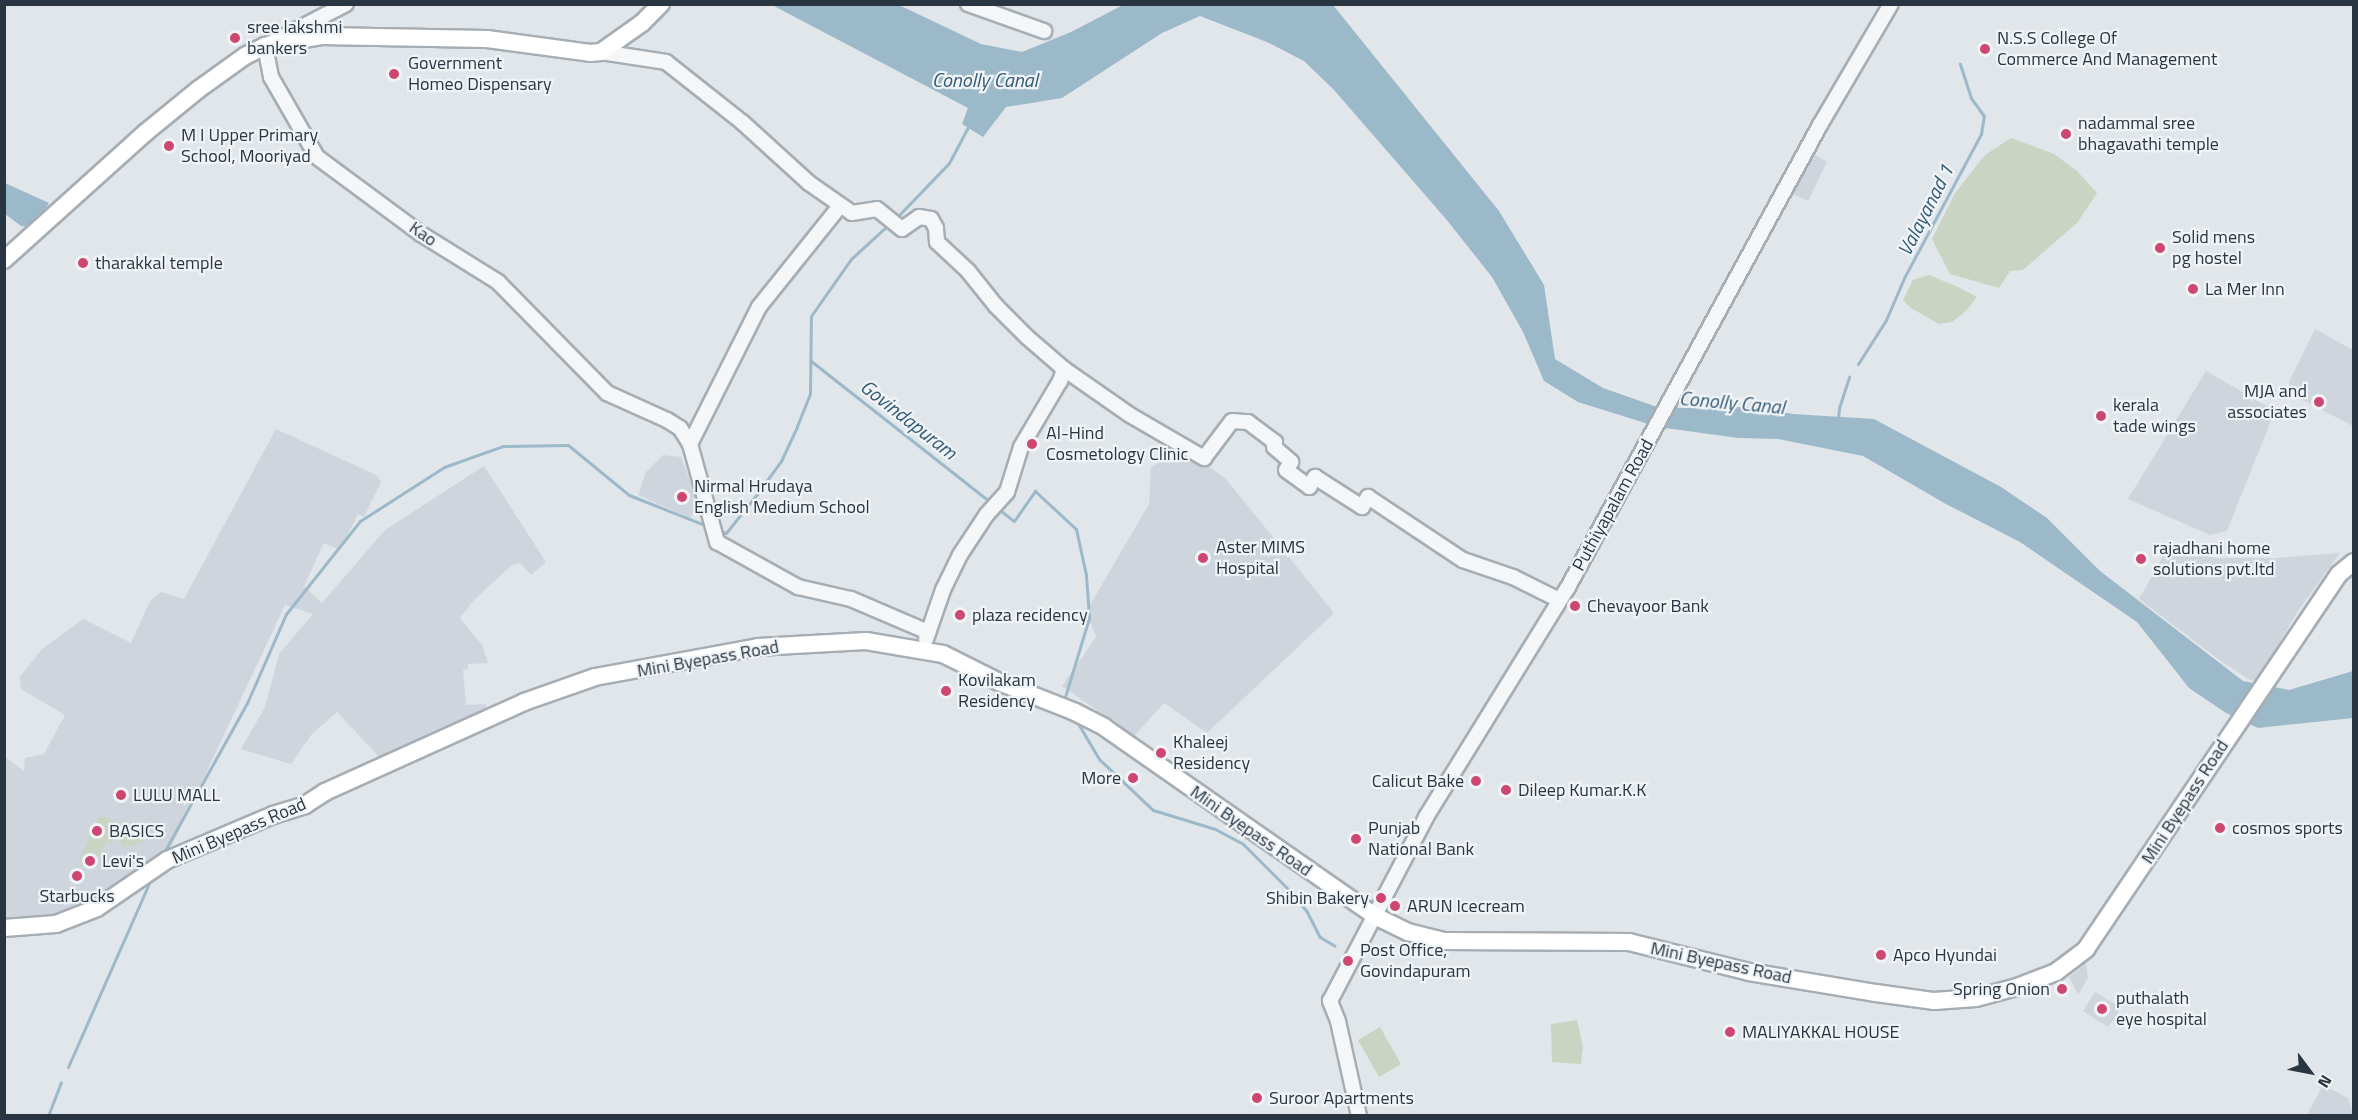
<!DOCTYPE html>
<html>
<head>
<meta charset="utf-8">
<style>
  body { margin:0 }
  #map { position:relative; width:2358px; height:1120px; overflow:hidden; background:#e1e6ea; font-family:"Titillium Web",sans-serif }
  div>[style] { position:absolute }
  .built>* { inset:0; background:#cfd5dc }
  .green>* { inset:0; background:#c9d4c2 }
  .water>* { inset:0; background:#9cb9ca }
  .stream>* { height:3px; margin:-1.5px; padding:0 1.5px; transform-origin:1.5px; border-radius:1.5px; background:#9cb9ca }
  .roads { filter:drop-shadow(2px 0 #a6aeb4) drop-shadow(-2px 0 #a6aeb4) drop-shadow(0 2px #a6aeb4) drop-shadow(0 -2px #a6aeb4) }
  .minor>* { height:14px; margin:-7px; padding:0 7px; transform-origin:7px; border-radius:7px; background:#f4f6f8 }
  .major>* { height:16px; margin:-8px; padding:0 8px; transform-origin:8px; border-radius:8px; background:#fff }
  .dots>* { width:16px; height:16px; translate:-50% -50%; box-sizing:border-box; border:3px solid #f1f4f7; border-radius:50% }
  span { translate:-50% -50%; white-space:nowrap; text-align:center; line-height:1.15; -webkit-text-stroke:4.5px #f1f4f7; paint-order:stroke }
  .poi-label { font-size:18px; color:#293642 }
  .left { translate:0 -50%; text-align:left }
  .right { translate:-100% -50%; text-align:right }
  .street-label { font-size:18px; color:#293642 }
  .water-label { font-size:20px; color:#335b76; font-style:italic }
  .frame { position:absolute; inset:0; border:6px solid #293642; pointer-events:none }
  .north { position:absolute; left:2280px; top:1042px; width:60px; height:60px; -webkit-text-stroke:4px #f1f4f7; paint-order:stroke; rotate:122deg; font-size:16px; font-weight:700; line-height:24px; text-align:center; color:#293642 }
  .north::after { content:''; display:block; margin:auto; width:21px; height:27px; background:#293642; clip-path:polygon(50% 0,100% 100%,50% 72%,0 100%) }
</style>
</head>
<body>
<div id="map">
  <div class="built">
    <i style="clip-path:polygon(1809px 151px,1827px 162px,1808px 201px,1787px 192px)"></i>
    <i style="clip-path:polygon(2315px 329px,2353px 350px,2353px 426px,2289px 393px,2289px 382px)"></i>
    <i style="clip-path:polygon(2206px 371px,2275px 411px,2227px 531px,2210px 535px,2128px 499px)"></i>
    <i style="clip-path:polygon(276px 429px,376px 475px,381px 482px,364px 517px,358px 514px,340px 550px,324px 543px,304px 586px,322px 603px,385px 530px,484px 466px,546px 562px,531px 575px,520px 563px,512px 565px,474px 600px,460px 618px,482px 645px,488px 663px,468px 664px,468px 669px,463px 670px,466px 705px,486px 704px,487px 715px,384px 762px,337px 712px,311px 735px,291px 764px,241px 749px,265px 707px,279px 654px,313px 614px,285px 605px,167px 856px,110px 892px,64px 916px,5px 924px,4px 756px,24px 771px,25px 758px,44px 754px,65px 715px,21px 689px,20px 677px,41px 650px,83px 619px,131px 643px,150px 601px,161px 592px,184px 599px)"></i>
    <i style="clip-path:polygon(1185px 449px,1226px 479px,1334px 613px,1207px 733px,1164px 703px,1134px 736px,1062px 686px,1096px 637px,1086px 612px,1149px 504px,1151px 467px)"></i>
    <i style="clip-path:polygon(663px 455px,681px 457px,700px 506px,690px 518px,638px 495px,646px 472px)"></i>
    <i style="clip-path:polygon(2169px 545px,2215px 558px,2277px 558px,2340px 553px,2296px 614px,2257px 681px,2250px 680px,2218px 659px,2139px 599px)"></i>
    <i style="clip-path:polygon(2086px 963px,2088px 978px,2078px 995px,2069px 977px)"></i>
    <i style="clip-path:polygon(2095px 992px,2121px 1008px,2108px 1027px,2083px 1011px)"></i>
    <i style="clip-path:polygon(2323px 1085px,2348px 1098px,2353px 1115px,2307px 1115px)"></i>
  </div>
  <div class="green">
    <i style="clip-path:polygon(2011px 138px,2054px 154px,2077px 171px,2097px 193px,2077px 223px,2023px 270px,2010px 271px,1999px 288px,1950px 274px,1932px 239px,1955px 193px,1985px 155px)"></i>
    <i style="clip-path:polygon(1929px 275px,1960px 288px,1977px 297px,1966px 311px,1952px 322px,1939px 324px,1911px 308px,1903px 300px,1913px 280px)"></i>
    <i style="clip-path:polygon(100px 815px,144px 836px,141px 844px,137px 842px,134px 847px,128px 845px,125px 848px,120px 846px,121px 843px,118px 841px,121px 834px,117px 833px,112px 843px,107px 841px,98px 859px,83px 866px,80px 858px)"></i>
    <i style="clip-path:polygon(1577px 1020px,1583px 1047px,1581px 1064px,1552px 1062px,1551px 1024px)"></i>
    <i style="clip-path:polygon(1380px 1027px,1401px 1064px,1379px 1077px,1358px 1040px)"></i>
  </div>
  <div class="water">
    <i style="clip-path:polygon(772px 5px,899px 5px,981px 44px,1022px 52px,1071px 32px,1123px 5px,1333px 5px,1499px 211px,1544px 285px,1555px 359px,1603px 388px,1660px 408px,1755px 407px,1793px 414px,1874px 419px,2001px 487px,2047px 518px,2100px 571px,2243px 681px,2289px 690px,2353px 671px,2353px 718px,2258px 728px,2226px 713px,2189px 688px,2137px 622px,2020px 542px,1946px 504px,1863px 456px,1778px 439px,1738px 438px,1658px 427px,1578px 402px,1544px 381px,1523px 332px,1492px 277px,1446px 219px,1334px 90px,1304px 61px,1267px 42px,1200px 16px,1162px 33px,1062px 98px,1006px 107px,983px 137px,962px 124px,968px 108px)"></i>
    <i style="clip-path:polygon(5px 183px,49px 203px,33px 227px,21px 226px,5px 214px)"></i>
  </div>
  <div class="stream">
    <i style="left:899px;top:215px;width:72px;rotate:-46.1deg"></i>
    <i style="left:949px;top:163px;width:43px;rotate:-62.2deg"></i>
    <i style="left:811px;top:361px;width:226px;rotate:38.2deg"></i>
    <i style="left:1858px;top:364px;width:52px;rotate:-57.5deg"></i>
    <i style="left:1886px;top:320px;width:46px;rotate:-66.8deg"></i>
    <i style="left:1904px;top:278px;width:163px;rotate:-61.9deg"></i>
    <i style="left:1981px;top:134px;width:18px;rotate:-81deg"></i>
    <i style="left:1984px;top:116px;width:22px;rotate:-126deg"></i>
    <i style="left:1971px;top:98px;width:36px;rotate:-108deg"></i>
    <i style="left:1838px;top:418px;width:10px;rotate:-84deg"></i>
    <i style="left:1839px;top:408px;width:33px;rotate:-72deg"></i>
    <i style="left:1001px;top:511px;width:16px;rotate:38deg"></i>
    <i style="left:1014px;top:521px;width:37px;rotate:-55deg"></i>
    <i style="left:1035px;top:491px;width:56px;rotate:42.8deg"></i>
    <i style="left:1076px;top:529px;width:47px;rotate:77.7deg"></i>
    <i style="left:1086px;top:575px;width:43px;rotate:86deg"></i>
    <i style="left:1089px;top:618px;width:83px;rotate:106.9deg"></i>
    <i style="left:1065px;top:697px;width:4px;rotate:56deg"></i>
    <i style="left:720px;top:531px;width:6px;rotate:18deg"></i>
    <i style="left:726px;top:533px;width:50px;rotate:-51.5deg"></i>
    <i style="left:757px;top:494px;width:41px;rotate:-54deg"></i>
    <i style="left:781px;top:461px;width:38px;rotate:-65deg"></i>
    <i style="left:797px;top:426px;width:35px;rotate:-68deg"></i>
    <i style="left:810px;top:393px;width:77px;rotate:-89.3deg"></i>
    <i style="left:811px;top:316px;width:70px;rotate:-54.9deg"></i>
    <i style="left:851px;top:259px;width:49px;rotate:-42.5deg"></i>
    <i style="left:1076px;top:720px;width:45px;rotate:59.5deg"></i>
    <i style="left:1099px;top:759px;width:74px;rotate:43.4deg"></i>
    <i style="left:1153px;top:810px;width:65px;rotate:17deg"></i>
    <i style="left:1215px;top:829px;width:32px;rotate:28deg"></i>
    <i style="left:1243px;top:844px;width:68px;rotate:45deg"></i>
    <i style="left:1291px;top:892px;width:26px;rotate:51deg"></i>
    <i style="left:1307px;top:912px;width:28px;rotate:63deg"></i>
    <i style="left:1320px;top:937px;width:17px;rotate:31deg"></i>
    <i style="left:163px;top:854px;width:173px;rotate:-60.9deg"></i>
    <i style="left:247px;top:703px;width:97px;rotate:-66.3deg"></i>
    <i style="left:286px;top:614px;width:119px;rotate:-51.5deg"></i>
    <i style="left:360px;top:521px;width:100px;rotate:-32.7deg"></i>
    <i style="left:444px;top:467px;width:63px;rotate:-19.6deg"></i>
    <i style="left:503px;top:446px;width:65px;rotate:-0.9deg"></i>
    <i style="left:568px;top:445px;width:79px;rotate:39.3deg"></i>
    <i style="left:629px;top:495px;width:79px;rotate:21.7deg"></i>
    <i style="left:68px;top:1067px;width:206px;rotate:-66.2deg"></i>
    <i style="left:48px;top:1116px;width:36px;rotate:-69deg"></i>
  </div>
  <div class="roads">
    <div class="minor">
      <i style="left:346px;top:4px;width:91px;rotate:152.6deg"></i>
      <i style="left:265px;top:46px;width:32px;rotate:79deg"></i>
      <i style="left:271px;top:77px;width:92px;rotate:60.1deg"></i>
      <i style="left:317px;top:157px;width:129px;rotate:36.5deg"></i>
      <i style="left:421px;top:234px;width:91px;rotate:31.9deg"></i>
      <i style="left:498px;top:282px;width:156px;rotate:45.5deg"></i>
      <i style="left:607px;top:393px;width:66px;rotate:24.2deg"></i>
      <i style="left:667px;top:420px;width:15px;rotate:32deg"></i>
      <i style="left:680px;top:428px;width:19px;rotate:58deg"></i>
      <i style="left:690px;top:444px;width:102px;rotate:74.6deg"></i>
      <i style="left:717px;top:542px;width:93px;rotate:29.1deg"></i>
      <i style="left:798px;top:587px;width:54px;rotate:12.8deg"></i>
      <i style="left:851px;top:599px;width:84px;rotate:23.2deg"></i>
      <i style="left:968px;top:4px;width:81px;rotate:19.6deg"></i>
      <i style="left:601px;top:52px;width:66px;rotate:8.7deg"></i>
      <i style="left:666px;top:62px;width:97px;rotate:38.3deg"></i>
      <i style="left:742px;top:122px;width:91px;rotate:42.3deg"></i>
      <i style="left:809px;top:183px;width:52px;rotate:34.9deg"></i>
      <i style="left:852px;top:213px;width:25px;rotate:-9deg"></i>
      <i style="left:877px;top:209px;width:32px;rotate:39deg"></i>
      <i style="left:902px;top:229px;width:21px;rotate:-35deg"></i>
      <i style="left:919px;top:217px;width:12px;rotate:9deg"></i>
      <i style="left:931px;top:219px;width:10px;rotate:61deg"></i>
      <i style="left:936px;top:228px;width:14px;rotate:86deg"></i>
      <i style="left:937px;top:242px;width:42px;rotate:43.1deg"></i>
      <i style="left:968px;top:271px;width:45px;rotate:51.3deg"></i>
      <i style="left:996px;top:306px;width:44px;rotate:45deg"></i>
      <i style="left:1027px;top:337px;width:49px;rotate:40.9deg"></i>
      <i style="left:1064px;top:369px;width:13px;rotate:108deg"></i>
      <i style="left:1060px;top:381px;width:77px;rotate:120.6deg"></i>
      <i style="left:1021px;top:447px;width:47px;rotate:107.3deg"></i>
      <i style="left:1007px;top:492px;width:30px;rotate:132deg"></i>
      <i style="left:987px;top:514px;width:49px;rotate:123.4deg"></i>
      <i style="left:960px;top:555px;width:39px;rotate:116deg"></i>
      <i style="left:943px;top:590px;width:52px;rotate:109.1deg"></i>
      <i style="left:1064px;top:369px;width:80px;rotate:34.9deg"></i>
      <i style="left:1130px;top:415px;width:86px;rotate:30.2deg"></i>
      <i style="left:1204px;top:458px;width:46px;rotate:-52.9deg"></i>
      <i style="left:1232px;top:421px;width:16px;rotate:4deg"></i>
      <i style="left:1248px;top:422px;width:34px;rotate:37deg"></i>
      <i style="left:1275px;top:442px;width:5px;rotate:101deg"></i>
      <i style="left:1274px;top:447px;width:23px;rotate:41deg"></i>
      <i style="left:1291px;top:462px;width:9px;rotate:122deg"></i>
      <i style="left:1286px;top:470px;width:29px;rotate:36deg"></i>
      <i style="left:1309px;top:487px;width:12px;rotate:-59deg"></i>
      <i style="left:1315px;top:477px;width:56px;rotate:32.6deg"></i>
      <i style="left:1362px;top:507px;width:12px;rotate:-59deg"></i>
      <i style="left:1368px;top:497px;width:114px;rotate:33.6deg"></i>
      <i style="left:1463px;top:560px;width:53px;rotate:18.8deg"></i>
      <i style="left:1513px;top:577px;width:51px;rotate:26.6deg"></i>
      <i style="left:690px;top:444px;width:153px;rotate:-63.3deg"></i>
      <i style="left:759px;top:307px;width:129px;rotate:-51.3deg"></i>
      <i style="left:1359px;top:1116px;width:97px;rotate:-102.5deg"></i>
      <i style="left:1338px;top:1021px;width:22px;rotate:-112deg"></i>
      <i style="left:1330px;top:1001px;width:208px;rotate:-62.4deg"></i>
      <i style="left:1426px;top:817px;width:268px;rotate:-58.3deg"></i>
      <i style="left:1567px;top:589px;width:528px;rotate:-61.4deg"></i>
      <i style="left:1820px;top:125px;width:140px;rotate:-59.6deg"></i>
    </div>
    <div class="major">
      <i style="left:4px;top:260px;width:190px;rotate:-42deg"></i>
      <i style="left:145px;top:133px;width:70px;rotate:-39.2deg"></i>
      <i style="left:199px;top:89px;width:57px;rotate:-35.7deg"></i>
      <i style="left:245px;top:56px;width:22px;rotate:-27deg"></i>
      <i style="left:265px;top:46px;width:57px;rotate:-10.1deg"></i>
      <i style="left:321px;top:36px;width:166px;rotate:1deg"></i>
      <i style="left:487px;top:39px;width:104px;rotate:7.7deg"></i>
      <i style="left:590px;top:53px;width:11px;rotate:-5deg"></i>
      <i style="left:601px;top:52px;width:50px;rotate:-35.3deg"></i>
      <i style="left:642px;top:23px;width:27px;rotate:-45deg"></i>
      <i style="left:4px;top:928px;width:52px;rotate:-4.4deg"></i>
      <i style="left:56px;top:924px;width:44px;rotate:-21.3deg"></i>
      <i style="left:97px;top:908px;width:85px;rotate:-34.4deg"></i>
      <i style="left:167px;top:860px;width:115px;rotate:-23deg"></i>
      <i style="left:273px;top:815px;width:34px;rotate:-17deg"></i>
      <i style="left:305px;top:805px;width:24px;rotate:-33deg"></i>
      <i style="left:325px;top:792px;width:218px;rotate:-24.3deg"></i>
      <i style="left:524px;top:702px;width:75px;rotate:-19.4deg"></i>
      <i style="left:595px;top:677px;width:166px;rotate:-10.4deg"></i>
      <i style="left:758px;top:647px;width:108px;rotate:-3.2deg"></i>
      <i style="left:866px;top:641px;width:78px;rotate:9.6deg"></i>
      <i style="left:943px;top:654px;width:63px;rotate:26.6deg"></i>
      <i style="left:999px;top:682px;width:82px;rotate:21.5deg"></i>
      <i style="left:1075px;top:712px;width:33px;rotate:27deg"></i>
      <i style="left:1104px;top:727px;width:330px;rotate:34.9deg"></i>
      <i style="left:1375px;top:916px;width:37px;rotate:26deg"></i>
      <i style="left:1408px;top:932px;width:37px;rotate:14deg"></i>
      <i style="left:1444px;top:941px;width:185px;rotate:0.3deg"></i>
      <i style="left:1629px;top:942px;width:124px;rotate:14deg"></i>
      <i style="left:1749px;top:972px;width:129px;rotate:9.4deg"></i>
      <i style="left:1876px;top:993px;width:59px;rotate:7.9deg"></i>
      <i style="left:1934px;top:1001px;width:42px;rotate:-4.1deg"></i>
      <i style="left:1976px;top:998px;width:42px;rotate:-15deg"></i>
      <i style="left:2017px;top:987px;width:42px;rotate:-21deg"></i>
      <i style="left:2056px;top:972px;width:38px;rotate:-37deg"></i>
      <i style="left:2086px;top:949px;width:452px;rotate:-56deg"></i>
      <i style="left:2339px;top:574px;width:19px;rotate:-39deg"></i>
    </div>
  </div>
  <div class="dots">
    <i style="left:235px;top:38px;background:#ce4770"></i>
    <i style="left:1985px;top:49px;background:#ce4770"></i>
    <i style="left:394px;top:74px;background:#ce4770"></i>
    <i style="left:2066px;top:134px;background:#ce4770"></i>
    <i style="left:169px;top:146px;background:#ce4770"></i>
    <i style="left:2160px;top:248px;background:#ce4770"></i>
    <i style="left:83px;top:263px;background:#ce4770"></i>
    <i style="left:2193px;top:289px;background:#ce4770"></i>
    <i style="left:2319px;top:402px;background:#ce4770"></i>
    <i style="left:2101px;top:416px;background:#ce4770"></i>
    <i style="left:1032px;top:444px;background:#ce4770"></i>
    <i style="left:682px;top:497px;background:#ce4770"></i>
    <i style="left:1203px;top:558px;background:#ce4770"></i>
    <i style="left:2141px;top:559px;background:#ce4770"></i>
    <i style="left:1575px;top:606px;background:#ce4770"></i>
    <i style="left:960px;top:615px;background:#ce4770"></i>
    <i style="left:946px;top:691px;background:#ce4770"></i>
    <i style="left:1161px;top:753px;background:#ce4770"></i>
    <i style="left:1133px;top:778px;background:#ce4770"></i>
    <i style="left:1476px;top:781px;background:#ce4770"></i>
    <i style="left:1506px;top:790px;background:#ce4770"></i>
    <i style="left:121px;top:795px;background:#ce4770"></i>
    <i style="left:2220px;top:828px;background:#ce4770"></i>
    <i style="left:97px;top:831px;background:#ce4770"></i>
    <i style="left:1356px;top:839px;background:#ce4770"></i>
    <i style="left:90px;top:861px;background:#ce4770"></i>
    <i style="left:77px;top:876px;background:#ce4770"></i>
    <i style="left:1381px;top:898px;background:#ce4770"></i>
    <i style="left:1395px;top:906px;background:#ce4770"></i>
    <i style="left:1881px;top:955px;background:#ce4770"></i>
    <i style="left:1348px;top:961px;background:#ce4770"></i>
    <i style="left:2062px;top:989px;background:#ce4770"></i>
    <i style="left:2102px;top:1009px;background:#ce4770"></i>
    <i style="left:1730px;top:1032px;background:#ce4770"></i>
    <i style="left:1257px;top:1098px;background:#ce4770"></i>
  </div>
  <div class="poi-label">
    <span class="left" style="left:247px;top:38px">sree lakshmi<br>bankers</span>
    <span class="left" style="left:1997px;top:49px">N.S.S College Of<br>Commerce And Management</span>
    <span class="left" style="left:408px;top:74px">Government<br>Homeo Dispensary</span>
    <span class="left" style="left:2078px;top:134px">nadammal sree<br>bhagavathi temple</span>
    <span class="left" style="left:181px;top:146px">M I Upper Primary<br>School, Mooriyad</span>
    <span class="left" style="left:2172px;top:248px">Solid mens<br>pg hostel</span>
    <span class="left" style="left:95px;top:263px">tharakkal temple</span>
    <span class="left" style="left:2205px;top:289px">La Mer Inn</span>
    <span class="right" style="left:2307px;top:402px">MJA and<br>associates</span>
    <span class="left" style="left:2113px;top:416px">kerala<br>tade wings</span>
    <span class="left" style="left:1046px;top:444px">Al-Hind<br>Cosmetology Clinic</span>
    <span class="left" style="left:694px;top:497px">Nirmal Hrudaya<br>English Medium School</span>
    <span class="left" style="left:1216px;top:558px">Aster MIMS<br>Hospital</span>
    <span class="left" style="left:2153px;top:559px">rajadhani home<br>solutions pvt.ltd</span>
    <span class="left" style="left:1587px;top:606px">Chevayoor Bank</span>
    <span class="left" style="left:972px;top:615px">plaza recidency</span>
    <span class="left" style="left:958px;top:691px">Kovilakam<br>Residency</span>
    <span class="left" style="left:1173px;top:753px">Khaleej<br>Residency</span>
    <span class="right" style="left:1121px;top:778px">More</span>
    <span class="right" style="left:1464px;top:781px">Calicut Bake</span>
    <span class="left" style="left:1518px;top:790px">Dileep Kumar.K.K</span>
    <span class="left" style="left:133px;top:795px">LULU MALL</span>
    <span class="left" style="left:2232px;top:828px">cosmos sports</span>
    <span class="left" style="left:1368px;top:839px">Punjab<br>National Bank</span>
    <span class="left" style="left:109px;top:831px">BASICS</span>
    <span class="left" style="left:102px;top:861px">Levi's</span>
    <span style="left:77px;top:896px">Starbucks</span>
    <span class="right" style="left:1369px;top:898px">Shibin Bakery</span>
    <span class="left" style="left:1407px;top:906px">ARUN Icecream</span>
    <span class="left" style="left:1360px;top:961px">Post Office,<br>Govindapuram</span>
    <span class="left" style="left:1893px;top:955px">Apco Hyundai</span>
    <span class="right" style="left:2050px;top:989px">Spring Onion</span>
    <span class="left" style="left:2116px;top:1009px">puthalath<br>eye hospital</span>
    <span class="left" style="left:1742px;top:1032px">MALIYAKKAL HOUSE</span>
    <span class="left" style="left:1269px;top:1098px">Suroor Apartments</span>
  </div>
  <div class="street-label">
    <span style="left:423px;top:234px;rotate:35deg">Kao</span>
    <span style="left:1613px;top:505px;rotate:-61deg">Puthiyapalam Road</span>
    <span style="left:708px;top:659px;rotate:-10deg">Mini Byepass Road</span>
    <span style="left:2185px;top:802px;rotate:-57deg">Mini Byepass Road</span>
    <span style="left:239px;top:831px;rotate:-23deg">Mini Byepass Road</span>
    <span style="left:1251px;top:831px;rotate:35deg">Mini Byepass Road</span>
    <span style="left:1721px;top:963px;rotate:12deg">Mini Byepass Road</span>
  </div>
  <div class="water-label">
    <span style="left:985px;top:79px">Conolly Canal</span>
    <span style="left:1925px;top:210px;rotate:-63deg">Valayanad 1</span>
    <span style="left:1732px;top:402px;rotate:5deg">Conolly Canal</span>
    <span style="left:909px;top:419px;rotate:38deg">Govindapuram</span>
  </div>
  <div class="frame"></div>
  <div class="north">N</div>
</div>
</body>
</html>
